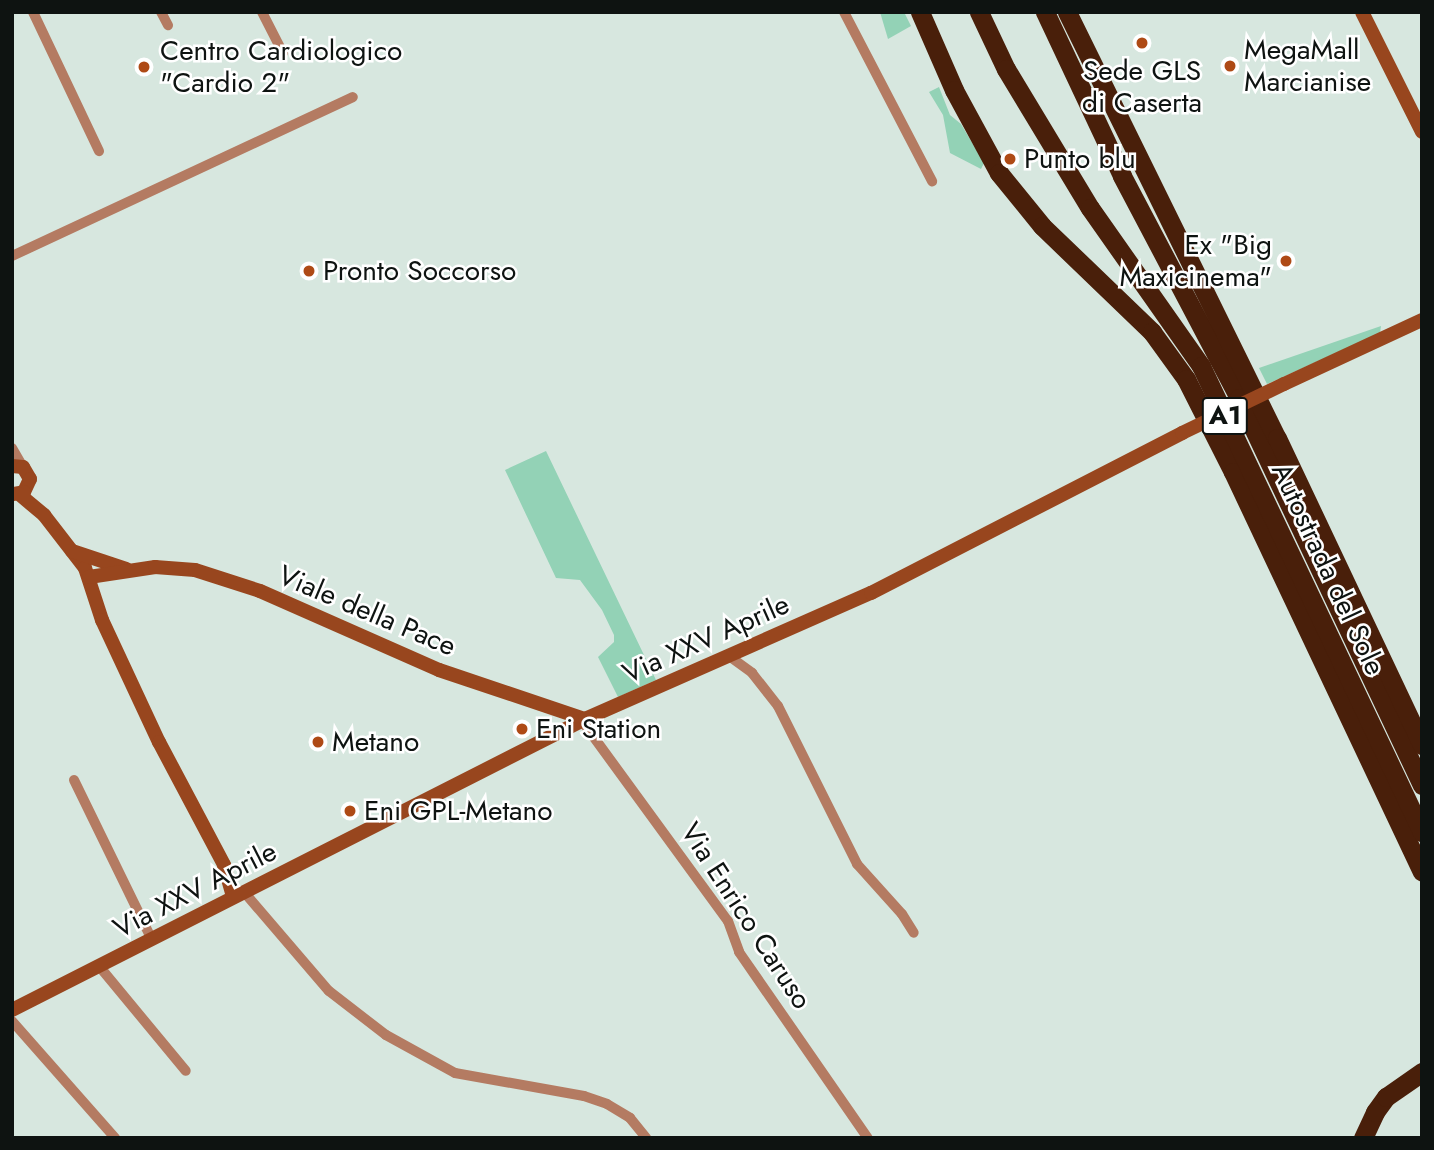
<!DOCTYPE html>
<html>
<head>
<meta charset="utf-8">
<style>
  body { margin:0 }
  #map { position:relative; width:1434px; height:1150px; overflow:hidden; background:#d7e7df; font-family:Jost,sans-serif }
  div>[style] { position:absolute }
  .green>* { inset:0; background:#93d2b6 }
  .street>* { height:10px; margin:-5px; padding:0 5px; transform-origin:5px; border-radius:5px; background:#b47b62 }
  .secondary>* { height:14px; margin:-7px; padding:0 7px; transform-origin:7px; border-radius:7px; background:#98461e }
  .highway>* { height:19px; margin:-9.5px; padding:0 9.5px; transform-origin:9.5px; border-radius:9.5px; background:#491f0a }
  .secondary-bridge>* { height:14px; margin:-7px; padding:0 7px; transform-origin:7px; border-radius:7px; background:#98461e }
  .dots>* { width:19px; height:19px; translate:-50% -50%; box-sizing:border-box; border:4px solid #fff; border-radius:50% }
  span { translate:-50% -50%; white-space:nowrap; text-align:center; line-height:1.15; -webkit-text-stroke:5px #fff; paint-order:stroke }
  .shield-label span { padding:2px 5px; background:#fff; border:2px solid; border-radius:5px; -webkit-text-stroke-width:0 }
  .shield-label { font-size:26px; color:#0e1311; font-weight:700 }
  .poi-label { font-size:28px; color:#0e1311 }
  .left { translate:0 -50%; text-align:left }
  .right { translate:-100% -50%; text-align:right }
  .street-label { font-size:28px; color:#0e1311 }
  .frame { position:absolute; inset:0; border:14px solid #0e1311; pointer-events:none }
</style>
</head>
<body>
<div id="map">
  <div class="green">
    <i style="clip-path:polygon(880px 12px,905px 14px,911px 26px,888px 39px)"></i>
    <i style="clip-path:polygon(939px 87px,950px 115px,961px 124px,984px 163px,981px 169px,950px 153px,943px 115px,929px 92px)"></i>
    <i style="clip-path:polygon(1381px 326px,1380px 333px,1267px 384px,1259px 368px)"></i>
    <i style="clip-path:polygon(546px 451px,656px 680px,618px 697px,598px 657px,614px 642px,614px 635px,602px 610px,580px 580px,556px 578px,505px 470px)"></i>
  </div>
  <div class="street">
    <i style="left:33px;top:12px;width:154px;rotate:64.6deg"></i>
    <i style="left:161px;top:12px;width:15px;rotate:62deg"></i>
    <i style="left:262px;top:12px;width:46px;rotate:62.9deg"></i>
    <i style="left:844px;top:12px;width:191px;rotate:62.5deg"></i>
    <i style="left:12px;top:256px;width:376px;rotate:-25deg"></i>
    <i style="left:12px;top:448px;width:22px;rotate:60deg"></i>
    <i style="left:729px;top:656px;width:29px;rotate:36deg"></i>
    <i style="left:752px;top:673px;width:42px;rotate:51.8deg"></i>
    <i style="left:778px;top:706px;width:177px;rotate:63.4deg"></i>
    <i style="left:857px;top:864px;width:67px;rotate:48deg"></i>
    <i style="left:902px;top:914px;width:22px;rotate:58deg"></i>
    <i style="left:582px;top:721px;width:248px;rotate:53.9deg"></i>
    <i style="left:728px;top:921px;width:33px;rotate:70deg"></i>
    <i style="left:739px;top:952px;width:226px;rotate:55.3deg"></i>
    <i style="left:74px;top:780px;width:178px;rotate:64deg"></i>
    <i style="left:244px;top:892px;width:130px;rotate:49.4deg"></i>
    <i style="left:329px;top:991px;width:72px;rotate:37.7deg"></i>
    <i style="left:386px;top:1035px;width:79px;rotate:28.8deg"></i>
    <i style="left:455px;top:1073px;width:131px;rotate:10.1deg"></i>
    <i style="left:584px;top:1096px;width:24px;rotate:19deg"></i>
    <i style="left:607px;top:1104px;width:27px;rotate:31deg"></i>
    <i style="left:630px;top:1118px;width:26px;rotate:51deg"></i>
    <i style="left:99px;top:966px;width:136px;rotate:50.4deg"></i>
    <i style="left:12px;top:1021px;width:156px;rotate:48.6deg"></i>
  </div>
  <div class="secondary">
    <i style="left:1362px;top:12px;width:134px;rotate:63.4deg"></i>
    <i style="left:1284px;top:384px;width:152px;rotate:-24.9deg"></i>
    <i style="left:12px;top:466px;width:11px;rotate:5deg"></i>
    <i style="left:23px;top:467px;width:14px;rotate:60deg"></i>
    <i style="left:30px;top:479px;width:14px;rotate:115deg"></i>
    <i style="left:24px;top:492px;width:10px;rotate:169deg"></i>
    <i style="left:19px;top:494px;width:33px;rotate:40deg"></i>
    <i style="left:44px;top:515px;width:67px;rotate:52.3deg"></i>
    <i style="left:85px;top:568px;width:55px;rotate:71.9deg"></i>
    <i style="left:102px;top:620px;width:135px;rotate:65deg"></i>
    <i style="left:159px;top:742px;width:139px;rotate:62.1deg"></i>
    <i style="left:224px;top:865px;width:33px;rotate:74deg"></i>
    <i style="left:72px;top:551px;width:57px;rotate:18.4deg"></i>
    <i style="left:89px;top:577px;width:67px;rotate:-8.6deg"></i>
    <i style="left:155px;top:567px;width:40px;rotate:4.3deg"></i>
    <i style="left:195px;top:570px;width:68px;rotate:17.9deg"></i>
    <i style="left:260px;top:591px;width:196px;rotate:23.8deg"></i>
    <i style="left:439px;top:670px;width:154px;rotate:18.6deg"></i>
    <i style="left:12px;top:1010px;width:643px;rotate:-26.92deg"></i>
    <i style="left:585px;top:719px;width:313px;rotate:-23.8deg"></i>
    <i style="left:871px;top:593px;width:350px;rotate:-27.2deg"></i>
  </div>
  <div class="highway">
    <i style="left:920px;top:12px;width:85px;rotate:66.4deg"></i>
    <i style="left:954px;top:90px;width:94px;rotate:61.5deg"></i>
    <i style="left:999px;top:173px;width:68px;rotate:50.9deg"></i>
    <i style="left:1042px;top:226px;width:153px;rotate:43.9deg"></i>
    <i style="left:1152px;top:332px;width:58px;rotate:54.1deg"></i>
    <i style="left:1186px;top:379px;width:104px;rotate:63.2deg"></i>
    <i style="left:1233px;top:472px;width:442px;rotate:64.7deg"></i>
    <i style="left:979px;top:12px;width:63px;rotate:64.7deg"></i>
    <i style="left:1006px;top:69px;width:162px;rotate:58.9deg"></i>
    <i style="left:1090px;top:208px;width:193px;rotate:54.9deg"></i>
    <i style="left:1201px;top:366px;width:516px;rotate:64.63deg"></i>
    <i style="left:1045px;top:12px;width:181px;rotate:64.8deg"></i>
    <i style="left:1122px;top:176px;width:251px;rotate:62.2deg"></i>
    <i style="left:1239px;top:398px;width:428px;rotate:64.7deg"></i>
    <i style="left:1067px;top:12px;width:475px;rotate:63.8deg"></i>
    <i style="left:1277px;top:438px;width:340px;rotate:64.7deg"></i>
    <i style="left:1363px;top:1138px;width:29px;rotate:-65deg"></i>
    <i style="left:1375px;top:1112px;width:19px;rotate:-54deg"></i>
    <i style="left:1386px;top:1097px;width:44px;rotate:-34.8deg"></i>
  </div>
  <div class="secondary-bridge">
    <i style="left:1182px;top:433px;width:113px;rotate:-25.7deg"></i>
  </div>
  <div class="dots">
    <i style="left:1142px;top:43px;background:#ae4a15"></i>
    <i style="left:1230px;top:66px;background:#ae4a15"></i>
    <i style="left:144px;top:67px;background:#ae4a15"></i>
    <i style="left:1010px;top:159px;background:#ae4a15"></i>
    <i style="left:1286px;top:261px;background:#ae4a15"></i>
    <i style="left:309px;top:271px;background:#ae4a15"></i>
    <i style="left:522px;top:729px;background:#ae4a15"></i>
    <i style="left:318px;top:742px;background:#ae4a15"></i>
    <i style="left:350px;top:811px;background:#ae4a15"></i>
  </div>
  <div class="shield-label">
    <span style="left:1225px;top:416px">A1</span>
  </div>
  <div class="poi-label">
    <span class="left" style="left:1244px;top:66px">MegaMall<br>Marcianise</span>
    <span class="left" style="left:160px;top:67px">Centro Cardiologico<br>"Cardio 2"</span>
    <span style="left:1142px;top:87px">Sede GLS<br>di Caserta</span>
    <span class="left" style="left:1024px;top:159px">Punto blu</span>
    <span class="right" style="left:1272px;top:261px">Ex "Big<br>Maxicinema"</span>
    <span class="left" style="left:323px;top:271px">Pronto Soccorso</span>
    <span class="left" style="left:536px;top:729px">Eni Station</span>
    <span class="left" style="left:332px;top:742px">Metano</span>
    <span class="left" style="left:364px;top:811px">Eni GPL-Metano</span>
  </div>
  <div class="street-label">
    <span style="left:1328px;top:569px;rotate:65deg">Autostrada del Sole</span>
    <span style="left:367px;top:611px;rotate:23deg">Viale della Pace</span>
    <span style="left:706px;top:639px;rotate:-24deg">Via XXV Aprile</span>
    <span style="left:195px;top:890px;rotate:-27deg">Via XXV Aprile</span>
    <span style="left:746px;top:916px;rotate:57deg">Via Enrico Caruso</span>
  </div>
  <div class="frame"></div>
</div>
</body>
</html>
